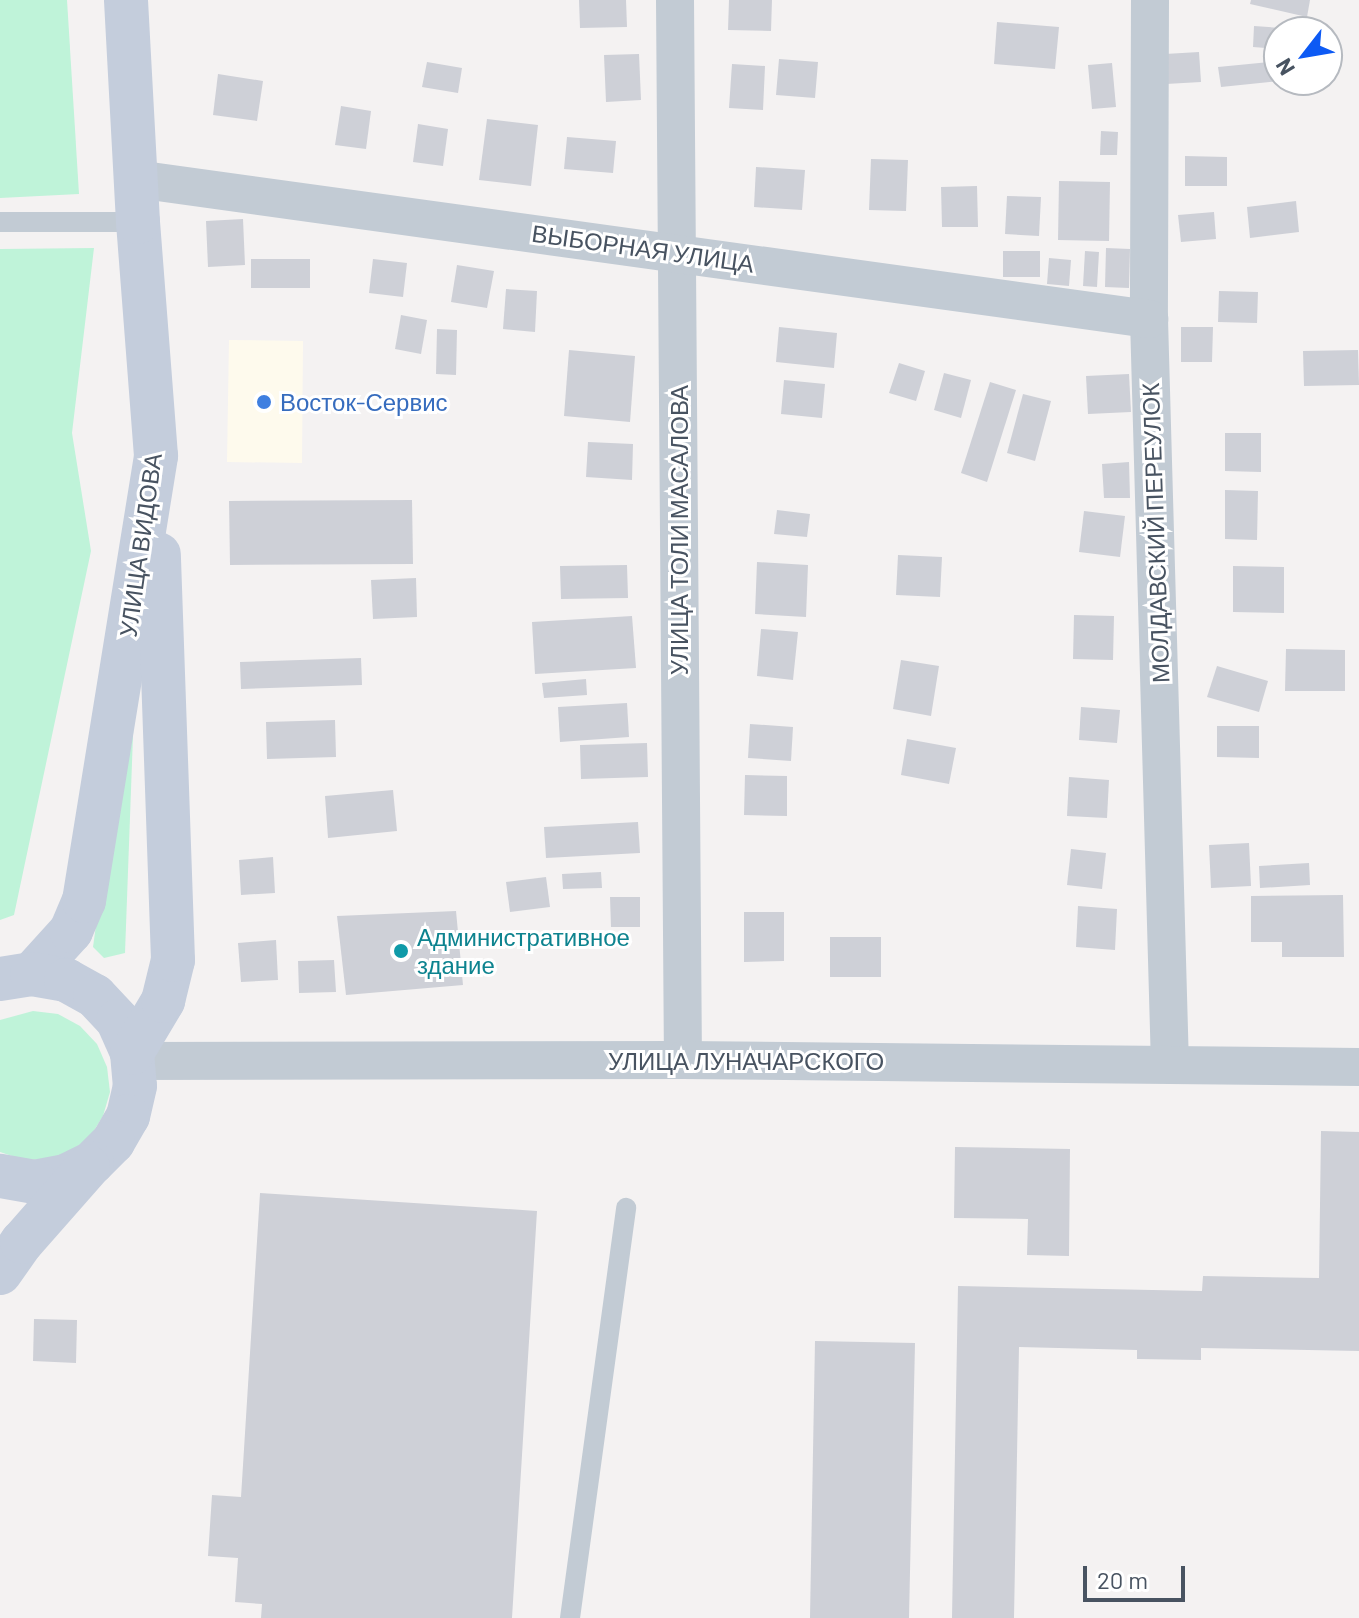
<!DOCTYPE html>
<html>
<head>
<meta charset="utf-8">
<style>
  body { margin:0 }
  #map { position:relative; width:1359px; height:1618px; overflow:hidden; background:#f4f2f2; font-family:Barlow,sans-serif }
  div>[style] { position:absolute }
  .commercial>* { inset:0; background:#fefaed }
  .green>* { inset:0; background:#bff3d9 }
  .building>* { inset:0; background:#ced0d7 }
  .lane>* { height:20px; margin:-10px; padding:0 10px; transform-origin:10px; border-radius:10px; background:#c2cbd4 }
  .street>* { height:38px; margin:-19px; padding:0 19px; transform-origin:19px; border-radius:19px; background:#c2cbd4 }
  .secondary>* { height:44px; margin:-22px; padding:0 22px; transform-origin:22px; border-radius:22px; background:#c4cddc }
  .dots>* { width:22px; height:22px; translate:-50% -50%; box-sizing:border-box; border:4px solid #fff; border-radius:50% }
  span { translate:-50% -50%; white-space:nowrap; text-align:center; line-height:1.15; -webkit-text-stroke:6px #fff; paint-order:stroke }
  .street-label { font-size:24px; color:#485361 }
  .shop-label { font-size:24px; color:#366cbe }
  .left { translate:0 -50%; text-align:left }
  .culture-label { font-size:24px; color:#0d838f }
  .north { position:absolute; left:1263px; top:16px; width:80px; height:80px; box-sizing:border-box; background:#fff; border:2px solid #b6bac0; border-radius:50%; rotate:239deg; font-size:22px; font-weight:700; line-height:32px; text-align:center; color:#485361 }
  .north::after { content:''; display:block; margin:auto; width:28px; height:36px; background:#0d5af4; clip-path:polygon(50% 0,100% 100%,50% 72%,0 100%) }
  .scale { position:absolute; left:1083px; top:1566px; width:102px; height:36px; box-sizing:border-box; border:4px solid #485361; border-top:0; padding-left:10px; font-size:24px; line-height:28px; white-space:nowrap; color:#485361; -webkit-text-stroke:6px #fff; paint-order:stroke }
</style>
</head>
<body>
<div id="map">
  <div class="commercial">
    <i style="clip-path:polygon(229px 340px,303px 341px,302px 463px,227px 462px)"></i>
  </div>
  <div class="green">
    <i style="clip-path:polygon(0 0,67px 0,79px 194px,0 198px)"></i>
    <i style="clip-path:polygon(94px 248px,72px 433px,91px 551px,14px 915px,0 920px,0 249px)"></i>
    <i style="clip-path:polygon(137px 627px,125px 953px,104px 958px,93px 947px)"></i>
    <i style="clip-path:polygon(33px 1011px,58px 1014px,80px 1026px,97px 1044px,107px 1067px,110px 1092px,103px 1116px,90px 1137px,71px 1151px,48px 1159px,24px 1160px,0 1152px,0 1020px)"></i>
  </div>
  <div class="building">
    <i style="clip-path:polygon(579px 0,626px 0,627px 27px,580px 28px)"></i>
    <i style="clip-path:polygon(729px 0,772px 0,771px 31px,728px 30px)"></i>
    <i style="clip-path:polygon(1251px 0,1310px 0,1307px 17px,1250px 4px)"></i>
    <i style="clip-path:polygon(997px 22px,1059px 27px,1055px 69px,994px 64px)"></i>
    <i style="clip-path:polygon(1254px 26px,1310px 30px,1310px 32px,1279px 32px,1279px 49px,1253px 47px)"></i>
    <i style="clip-path:polygon(1199px 52px,1201px 82px,1166px 84px,1165px 54px)"></i>
    <i style="clip-path:polygon(639px 54px,641px 100px,606px 102px,604px 55px)"></i>
    <i style="clip-path:polygon(779px 59px,818px 62px,815px 98px,776px 95px)"></i>
    <i style="clip-path:polygon(1279px 61px,1279px 81px,1221px 87px,1218px 67px)"></i>
    <i style="clip-path:polygon(427px 62px,462px 68px,458px 93px,422px 87px)"></i>
    <i style="clip-path:polygon(1112px 63px,1116px 107px,1092px 109px,1088px 65px)"></i>
    <i style="clip-path:polygon(732px 64px,765px 66px,763px 110px,729px 108px)"></i>
    <i style="clip-path:polygon(218px 74px,263px 81px,257px 121px,213px 115px)"></i>
    <i style="clip-path:polygon(341px 106px,371px 111px,366px 149px,335px 145px)"></i>
    <i style="clip-path:polygon(487px 119px,538px 125px,531px 186px,479px 180px)"></i>
    <i style="clip-path:polygon(418px 124px,448px 129px,443px 166px,413px 162px)"></i>
    <i style="clip-path:polygon(1101px 131px,1118px 132px,1117px 155px,1100px 155px)"></i>
    <i style="clip-path:polygon(567px 137px,616px 141px,613px 173px,564px 169px)"></i>
    <i style="clip-path:polygon(1185px 156px,1227px 157px,1227px 186px,1185px 186px)"></i>
    <i style="clip-path:polygon(871px 159px,908px 160px,906px 211px,869px 210px)"></i>
    <i style="clip-path:polygon(756px 167px,805px 170px,802px 210px,754px 207px)"></i>
    <i style="clip-path:polygon(1059px 181px,1110px 182px,1109px 241px,1058px 240px)"></i>
    <i style="clip-path:polygon(977px 186px,978px 227px,942px 227px,941px 187px)"></i>
    <i style="clip-path:polygon(1007px 196px,1041px 197px,1039px 236px,1005px 234px)"></i>
    <i style="clip-path:polygon(1296px 201px,1299px 232px,1250px 238px,1247px 207px)"></i>
    <i style="clip-path:polygon(1214px 212px,1216px 239px,1181px 242px,1178px 215px)"></i>
    <i style="clip-path:polygon(243px 219px,245px 265px,208px 267px,206px 221px)"></i>
    <i style="clip-path:polygon(1106px 248px,1130px 249px,1129px 288px,1105px 287px)"></i>
    <i style="clip-path:polygon(1003px 251px,1040px 251px,1040px 277px,1003px 277px)"></i>
    <i style="clip-path:polygon(1085px 251px,1099px 252px,1097px 287px,1083px 286px)"></i>
    <i style="clip-path:polygon(1049px 258px,1071px 260px,1069px 286px,1047px 284px)"></i>
    <i style="clip-path:polygon(251px 259px,310px 259px,310px 288px,251px 288px)"></i>
    <i style="clip-path:polygon(373px 259px,407px 263px,403px 297px,369px 293px)"></i>
    <i style="clip-path:polygon(457px 265px,494px 271px,487px 308px,451px 302px)"></i>
    <i style="clip-path:polygon(506px 289px,537px 291px,535px 332px,503px 329px)"></i>
    <i style="clip-path:polygon(1219px 291px,1258px 292px,1257px 323px,1218px 322px)"></i>
    <i style="clip-path:polygon(401px 315px,427px 320px,421px 354px,395px 349px)"></i>
    <i style="clip-path:polygon(779px 327px,837px 333px,834px 368px,776px 362px)"></i>
    <i style="clip-path:polygon(1181px 327px,1213px 327px,1212px 362px,1181px 362px)"></i>
    <i style="clip-path:polygon(437px 329px,457px 330px,456px 375px,436px 374px)"></i>
    <i style="clip-path:polygon(569px 350px,635px 356px,630px 422px,564px 416px)"></i>
    <i style="clip-path:polygon(1358px 350px,1359px 385px,1304px 386px,1303px 351px)"></i>
    <i style="clip-path:polygon(899px 363px,925px 371px,916px 401px,889px 393px)"></i>
    <i style="clip-path:polygon(944px 373px,971px 380px,961px 418px,934px 410px)"></i>
    <i style="clip-path:polygon(1129px 374px,1131px 412px,1088px 414px,1086px 376px)"></i>
    <i style="clip-path:polygon(784px 380px,825px 384px,822px 418px,781px 414px)"></i>
    <i style="clip-path:polygon(990px 382px,1016px 390px,987px 482px,961px 473px)"></i>
    <i style="clip-path:polygon(1023px 394px,1051px 401px,1035px 461px,1007px 453px)"></i>
    <i style="clip-path:polygon(1225px 433px,1261px 433px,1261px 472px,1225px 471px)"></i>
    <i style="clip-path:polygon(588px 442px,633px 444px,632px 480px,586px 477px)"></i>
    <i style="clip-path:polygon(1129px 462px,1130px 498px,1104px 498px,1102px 464px)"></i>
    <i style="clip-path:polygon(1225px 490px,1258px 491px,1257px 540px,1225px 539px)"></i>
    <i style="clip-path:polygon(412px 500px,413px 564px,230px 565px,229px 501px)"></i>
    <i style="clip-path:polygon(777px 510px,810px 514px,807px 537px,774px 534px)"></i>
    <i style="clip-path:polygon(1084px 511px,1125px 516px,1120px 557px,1079px 552px)"></i>
    <i style="clip-path:polygon(898px 555px,942px 557px,940px 597px,896px 595px)"></i>
    <i style="clip-path:polygon(757px 562px,808px 565px,806px 617px,755px 614px)"></i>
    <i style="clip-path:polygon(627px 565px,628px 598px,561px 599px,560px 566px)"></i>
    <i style="clip-path:polygon(1233px 566px,1284px 567px,1284px 613px,1233px 612px)"></i>
    <i style="clip-path:polygon(416px 578px,417px 617px,373px 619px,371px 580px)"></i>
    <i style="clip-path:polygon(1074px 615px,1114px 616px,1113px 660px,1073px 659px)"></i>
    <i style="clip-path:polygon(632px 616px,636px 668px,535px 674px,532px 622px)"></i>
    <i style="clip-path:polygon(761px 629px,798px 632px,793px 680px,757px 676px)"></i>
    <i style="clip-path:polygon(1286px 649px,1345px 650px,1345px 691px,1285px 691px)"></i>
    <i style="clip-path:polygon(361px 658px,362px 685px,241px 689px,240px 662px)"></i>
    <i style="clip-path:polygon(901px 660px,939px 666px,931px 716px,893px 709px)"></i>
    <i style="clip-path:polygon(1217px 666px,1268px 681px,1259px 712px,1207px 697px)"></i>
    <i style="clip-path:polygon(586px 679px,587px 695px,544px 698px,542px 683px)"></i>
    <i style="clip-path:polygon(627px 703px,629px 737px,560px 742px,558px 707px)"></i>
    <i style="clip-path:polygon(1081px 707px,1120px 710px,1117px 743px,1079px 740px)"></i>
    <i style="clip-path:polygon(335px 720px,336px 757px,267px 759px,266px 722px)"></i>
    <i style="clip-path:polygon(750px 724px,793px 727px,791px 761px,748px 758px)"></i>
    <i style="clip-path:polygon(1217px 726px,1259px 726px,1259px 758px,1217px 757px)"></i>
    <i style="clip-path:polygon(907px 739px,956px 748px,949px 784px,901px 775px)"></i>
    <i style="clip-path:polygon(647px 743px,648px 777px,581px 779px,580px 745px)"></i>
    <i style="clip-path:polygon(745px 775px,787px 776px,787px 816px,744px 815px)"></i>
    <i style="clip-path:polygon(1069px 777px,1109px 780px,1107px 818px,1067px 816px)"></i>
    <i style="clip-path:polygon(393px 790px,397px 831px,328px 838px,325px 796px)"></i>
    <i style="clip-path:polygon(638px 822px,640px 853px,546px 858px,544px 827px)"></i>
    <i style="clip-path:polygon(1249px 843px,1251px 886px,1211px 888px,1209px 845px)"></i>
    <i style="clip-path:polygon(1071px 849px,1106px 853px,1102px 889px,1067px 885px)"></i>
    <i style="clip-path:polygon(273px 857px,275px 893px,241px 895px,239px 860px)"></i>
    <i style="clip-path:polygon(1309px 863px,1310px 885px,1260px 888px,1259px 866px)"></i>
    <i style="clip-path:polygon(601px 872px,602px 888px,563px 889px,562px 874px)"></i>
    <i style="clip-path:polygon(546px 877px,550px 907px,510px 912px,506px 882px)"></i>
    <i style="clip-path:polygon(1343px 895px,1344px 957px,1282px 957px,1282px 942px,1251px 942px,1251px 896px)"></i>
    <i style="clip-path:polygon(610px 897px,640px 897px,640px 927px,611px 927px)"></i>
    <i style="clip-path:polygon(1078px 906px,1117px 909px,1115px 950px,1076px 947px)"></i>
    <i style="clip-path:polygon(456px 911px,463px 985px,346px 995px,337px 916px)"></i>
    <i style="clip-path:polygon(744px 912px,784px 912px,784px 961px,744px 962px)"></i>
    <i style="clip-path:polygon(830px 937px,881px 937px,881px 977px,830px 977px)"></i>
    <i style="clip-path:polygon(276px 940px,278px 980px,241px 982px,238px 943px)"></i>
    <i style="clip-path:polygon(334px 960px,336px 992px,299px 993px,298px 961px)"></i>
    <i style="clip-path:polygon(1321px 1131px,1359px 1132px,1359px 1351px,1201px 1348px,1201px 1360px,1137px 1359px,1137px 1350px,1019px 1347px,1014px 1618px,952px 1618px,958px 1286px,1202px 1291px,1203px 1276px,1319px 1278px)"></i>
    <i style="clip-path:polygon(955px 1147px,1070px 1149px,1069px 1256px,1027px 1255px,1028px 1219px,954px 1218px)"></i>
    <i style="clip-path:polygon(260px 1193px,537px 1211px,512px 1618px,261px 1618px,262px 1604px,235px 1602px,238px 1558px,208px 1556px,212px 1495px,241px 1497px)"></i>
    <i style="clip-path:polygon(34px 1319px,77px 1320px,76px 1363px,33px 1361px)"></i>
    <i style="clip-path:polygon(815px 1341px,915px 1343px,909px 1618px,810px 1618px)"></i>
  </div>
  <div class="lane">
    <i style="left:0;top:222px;width:138px"></i>
    <i style="left:570px;top:1618px;width:414px;rotate:-82.2deg"></i>
  </div>
  <div class="street">
    <i style="left:675px;top:0;width:1060px;rotate:89.57deg"></i>
    <i style="left:1150px;top:0;width:319px;rotate:90.2deg"></i>
    <i style="left:1149px;top:319px;width:746px;rotate:88.39deg"></i>
    <i style="left:136px;top:179px;width:1023px;rotate:7.87deg"></i>
    <i style="left:133px;top:1061px;width:550px;rotate:-0.1deg"></i>
    <i style="left:683px;top:1060px;width:676px;rotate:0.59deg"></i>
  </div>
  <div class="secondary">
    <i style="left:32px;top:974px;width:58px;rotate:-47.8deg"></i>
    <i style="left:71px;top:931px;width:33px;rotate:-67deg"></i>
    <i style="left:84px;top:901px;width:451px;rotate:-80.8deg"></i>
    <i style="left:156px;top:456px;width:235px;rotate:-94.4deg"></i>
    <i style="left:138px;top:222px;width:222px;rotate:-93.1deg"></i>
    <i style="left:0;top:979px;width:32px;rotate:-9deg"></i>
    <i style="left:32px;top:974px;width:35px;rotate:10deg"></i>
    <i style="left:66px;top:980px;width:33px;rotate:29deg"></i>
    <i style="left:95px;top:996px;width:34px;rotate:47deg"></i>
    <i style="left:118px;top:1021px;width:35px;rotate:66deg"></i>
    <i style="left:132px;top:1053px;width:33px;rotate:85deg"></i>
    <i style="left:135px;top:1086px;width:31px;rotate:103deg"></i>
    <i style="left:128px;top:1116px;width:30px;rotate:120deg"></i>
    <i style="left:113px;top:1142px;width:30px;rotate:135deg"></i>
    <i style="left:92px;top:1163px;width:30px;rotate:154deg"></i>
    <i style="left:65px;top:1176px;width:31px;rotate:169deg"></i>
    <i style="left:35px;top:1182px;width:36px;rotate:-170deg"></i>
    <i style="left:132px;top:1053px;width:61px;rotate:-59.2deg"></i>
    <i style="left:163px;top:1001px;width:42px;rotate:-76.3deg"></i>
    <i style="left:173px;top:960px;width:406px;rotate:-92deg"></i>
    <i style="left:0;top:1273px;width:38px;rotate:-55deg"></i>
    <i style="left:22px;top:1242px;width:100px;rotate:-48.7deg"></i>
  </div>
  <div class="dots">
    <i style="left:264px;top:402px;background:#3f7fe0"></i>
    <i style="left:401px;top:951px;background:#0f9aa8"></i>
  </div>
  <div class="street-label">
    <span style="left:643px;top:248px;rotate:8deg">ВЫБОРНАЯ УЛИЦА</span>
    <span style="left:679px;top:530px;rotate:-90deg">УЛИЦА ТОЛИ МАСАЛОВА</span>
    <span style="left:1155px;top:533px;rotate:-92deg">МОЛДАВСКИЙ ПЕРЕУЛОК</span>
    <span style="left:140px;top:545px;rotate:-82deg">УЛИЦА ВИДОВА</span>
    <span style="left:746px;top:1061px">УЛИЦА ЛУНАЧАРСКОГО</span>
  </div>
  <div class="shop-label">
    <span class="left" style="left:280px;top:402px">Восток-Сервис</span>
  </div>
  <div class="culture-label">
    <span class="left" style="left:417px;top:951px">Административное<br>здание</span>
  </div>
  <div class="north">N</div>
  <div class="scale">20 m</div>
</div>
</body>
</html>
